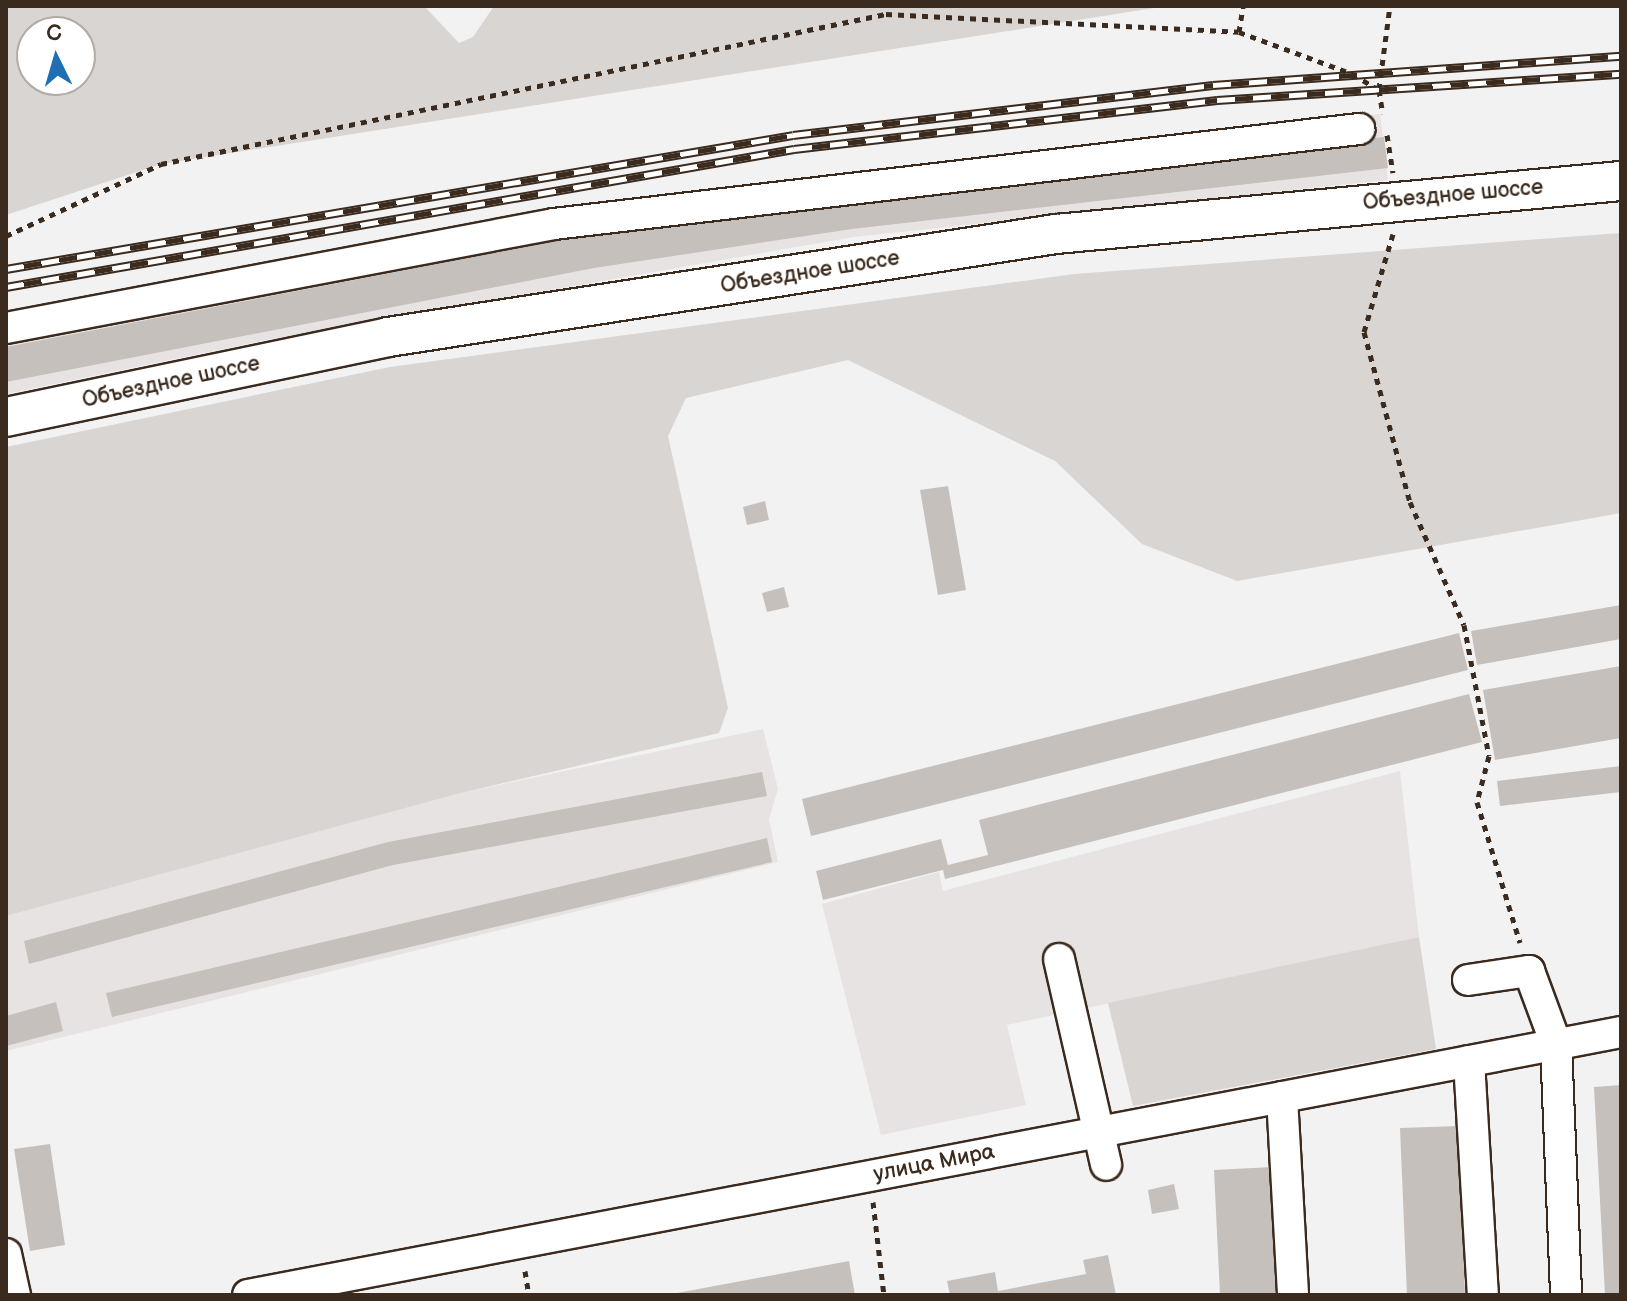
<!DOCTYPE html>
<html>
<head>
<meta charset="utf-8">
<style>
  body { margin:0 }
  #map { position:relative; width:1627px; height:1301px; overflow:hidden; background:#f3f2f2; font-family:"Balsamiq Sans",sans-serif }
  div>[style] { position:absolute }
  .built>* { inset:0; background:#e6e3e2 }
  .green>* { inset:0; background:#d8d5d2 }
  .building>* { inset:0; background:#c6c0bd }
  .path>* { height:5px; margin-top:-2.5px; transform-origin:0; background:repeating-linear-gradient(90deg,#3b2a1e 0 6px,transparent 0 12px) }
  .roads { filter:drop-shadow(2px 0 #3b2a1e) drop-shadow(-2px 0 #3b2a1e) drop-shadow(0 2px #3b2a1e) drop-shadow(0 -2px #3b2a1e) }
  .minor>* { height:30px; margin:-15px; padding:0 15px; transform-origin:15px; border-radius:15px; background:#fff }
  .major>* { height:38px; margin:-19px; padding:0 19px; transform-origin:19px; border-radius:19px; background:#fff }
  .rail>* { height:9px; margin-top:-4.5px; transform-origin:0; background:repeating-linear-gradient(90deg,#fff 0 18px,#3b2a1e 0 36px); box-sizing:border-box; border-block:2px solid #3b2a1e }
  span { translate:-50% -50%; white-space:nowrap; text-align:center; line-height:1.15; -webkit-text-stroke:6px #fff; paint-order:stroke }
  .street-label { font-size:22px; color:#3b2a1e }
  .frame { position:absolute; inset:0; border:8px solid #3b2a1e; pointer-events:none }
  .north { position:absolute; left:16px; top:16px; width:80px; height:80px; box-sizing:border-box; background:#fff; border:2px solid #b1aaa5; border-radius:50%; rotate:355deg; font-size:22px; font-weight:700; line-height:32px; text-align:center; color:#3b2a1e }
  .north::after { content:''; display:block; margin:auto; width:28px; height:36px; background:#1f6fb2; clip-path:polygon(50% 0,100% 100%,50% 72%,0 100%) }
</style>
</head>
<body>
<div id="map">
  <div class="built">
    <i style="clip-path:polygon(1380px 114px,1388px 180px,854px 237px,271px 339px,6px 394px,6px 315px,546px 210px)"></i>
    <i style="clip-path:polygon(763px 729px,778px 789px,769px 819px,778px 862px,6px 1051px,6px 916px,461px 793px)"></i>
    <i style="clip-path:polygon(1400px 771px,1419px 937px,1007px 1025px,1026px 1105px,881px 1135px,822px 904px,939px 872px,943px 891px)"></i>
  </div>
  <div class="green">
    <i style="clip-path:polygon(evenodd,6px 6px,424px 6px,459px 43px,473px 37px,494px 6px,1167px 6px,161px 164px,6px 215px,6px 6px,32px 32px,80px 32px,80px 80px,32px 80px,32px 32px)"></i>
    <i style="clip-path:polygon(1621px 233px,1621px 513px,1237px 581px,1142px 544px,1055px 461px,848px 360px,686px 398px,668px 436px,728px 708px,719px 733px,461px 793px,6px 916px,6px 447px,390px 367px,1074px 274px)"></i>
    <i style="clip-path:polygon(1419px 937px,1436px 1049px,1133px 1106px,1108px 1003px)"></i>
  </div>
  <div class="building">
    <i style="clip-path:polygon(1384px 137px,1388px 168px,852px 229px,594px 268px,6px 382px,6px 347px,588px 235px,848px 197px)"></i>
    <i style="clip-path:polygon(948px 486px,966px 590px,938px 595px,920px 490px)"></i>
    <i style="clip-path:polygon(765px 501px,769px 520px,747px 525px,743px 507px)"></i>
    <i style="clip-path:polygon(784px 587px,789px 607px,767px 612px,762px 593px)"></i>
    <i style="clip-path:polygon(1621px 605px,1621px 639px,1477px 665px,1471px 631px)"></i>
    <i style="clip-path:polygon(1459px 633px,1468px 670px,811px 836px,802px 799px)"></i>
    <i style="clip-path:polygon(1621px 666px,1621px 738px,1495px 760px,1483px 690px)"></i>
    <i style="clip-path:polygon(1469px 694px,1482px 742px,945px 879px,943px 870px,823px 900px,816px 871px,941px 839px,948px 865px,988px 855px,979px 820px)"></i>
    <i style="clip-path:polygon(1621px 766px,1621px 792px,1500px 806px,1497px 781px)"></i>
    <i style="clip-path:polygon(762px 772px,767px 796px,393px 865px,29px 964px,24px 941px,388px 842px)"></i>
    <i style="clip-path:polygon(767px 838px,772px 862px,112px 1017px,106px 993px)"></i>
    <i style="clip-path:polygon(56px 1002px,63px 1031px,6px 1046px,6px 1016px)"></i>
    <i style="clip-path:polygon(1621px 1085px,1621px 1295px,1605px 1295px,1594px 1087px)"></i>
    <i style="clip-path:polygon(1458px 1126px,1465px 1295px,1407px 1295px,1400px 1128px)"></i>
    <i style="clip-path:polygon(50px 1144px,65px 1245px,30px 1251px,14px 1149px)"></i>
    <i style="clip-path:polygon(1272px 1167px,1278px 1295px,1220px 1295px,1214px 1170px)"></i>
    <i style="clip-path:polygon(1174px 1184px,1179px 1209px,1152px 1214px,1148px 1190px)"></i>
    <i style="clip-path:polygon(1108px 1255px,1116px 1295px,950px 1295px,947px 1281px,995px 1272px,998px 1291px,1086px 1274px,1083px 1260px)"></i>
    <i style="clip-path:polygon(849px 1261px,855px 1295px,677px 1295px,677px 1293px)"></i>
  </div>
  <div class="path">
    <i style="left:1239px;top:32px;width:26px;rotate:-81deg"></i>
    <i style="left:1379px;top:89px;width:84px;rotate:-82.5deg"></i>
    <i style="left:1387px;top:135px;width:38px;rotate:81deg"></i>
    <i style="left:1393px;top:234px;width:102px;rotate:106.5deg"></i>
    <i style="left:1364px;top:332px;width:176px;rotate:74.9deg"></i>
    <i style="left:1410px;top:502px;width:134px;rotate:66.3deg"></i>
    <i style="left:1464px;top:625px;width:133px;rotate:79.2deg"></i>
    <i style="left:1489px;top:756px;width:48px;rotate:104.6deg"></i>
    <i style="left:1477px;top:802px;width:147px;rotate:73deg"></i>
    <i style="left:6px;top:236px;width:171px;rotate:-24.9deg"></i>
    <i style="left:161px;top:164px;width:740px;rotate:-11.69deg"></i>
    <i style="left:886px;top:14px;width:353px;rotate:2.9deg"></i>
    <i style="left:1239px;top:32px;width:121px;rotate:20.2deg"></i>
    <i style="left:1353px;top:74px;width:31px;rotate:32deg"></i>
    <i style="left:1379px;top:90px;width:24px;rotate:81deg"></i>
    <i style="left:873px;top:1202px;width:94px;rotate:83.3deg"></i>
    <i style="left:525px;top:1271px;width:24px;rotate:81deg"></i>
  </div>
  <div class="roads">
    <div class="minor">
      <i style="left:6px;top:328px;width:558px;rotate:-10.75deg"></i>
      <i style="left:554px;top:224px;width:811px;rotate:-6.73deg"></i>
      <i style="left:1059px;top:959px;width:211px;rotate:77.1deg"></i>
      <i style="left:1468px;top:980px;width:62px;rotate:-8.4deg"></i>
      <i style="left:1529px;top:971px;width:78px;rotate:69.7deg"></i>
      <i style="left:1556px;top:1044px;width:251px;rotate:87.7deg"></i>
      <i style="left:1469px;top:1061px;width:234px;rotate:86.6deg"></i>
      <i style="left:1282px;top:1097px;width:198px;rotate:86.8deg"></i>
      <i style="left:6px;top:1254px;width:42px;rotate:77.6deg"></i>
      <i style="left:248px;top:1295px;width:1398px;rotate:-10.84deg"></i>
    </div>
    <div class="major">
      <i style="left:6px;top:417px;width:390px;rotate:-11.8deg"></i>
      <i style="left:388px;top:337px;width:676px;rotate:-8.77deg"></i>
      <i style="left:1056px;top:234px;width:567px;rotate:-5.36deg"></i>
    </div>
  </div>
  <div class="rail">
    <i style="left:6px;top:269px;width:798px;rotate:-9.66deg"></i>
    <i style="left:793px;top:135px;width:423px;rotate:-6.8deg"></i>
    <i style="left:1213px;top:85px;width:409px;rotate:-4.1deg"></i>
    <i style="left:6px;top:287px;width:800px;rotate:-9.93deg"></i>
    <i style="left:794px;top:149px;width:426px;rotate:-6.6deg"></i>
    <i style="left:1217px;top:100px;width:405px;rotate:-3.7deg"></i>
  </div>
  <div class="street-label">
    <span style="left:1453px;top:195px;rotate:-5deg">Объездное шоссе</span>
    <span style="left:810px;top:272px;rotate:-9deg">Объездное шоссе</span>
    <span style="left:171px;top:382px;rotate:-12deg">Объездное шоссе</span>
    <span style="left:934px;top:1163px;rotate:-11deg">улица Мира</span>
  </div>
  <div class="frame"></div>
  <div class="north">С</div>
</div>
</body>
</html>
